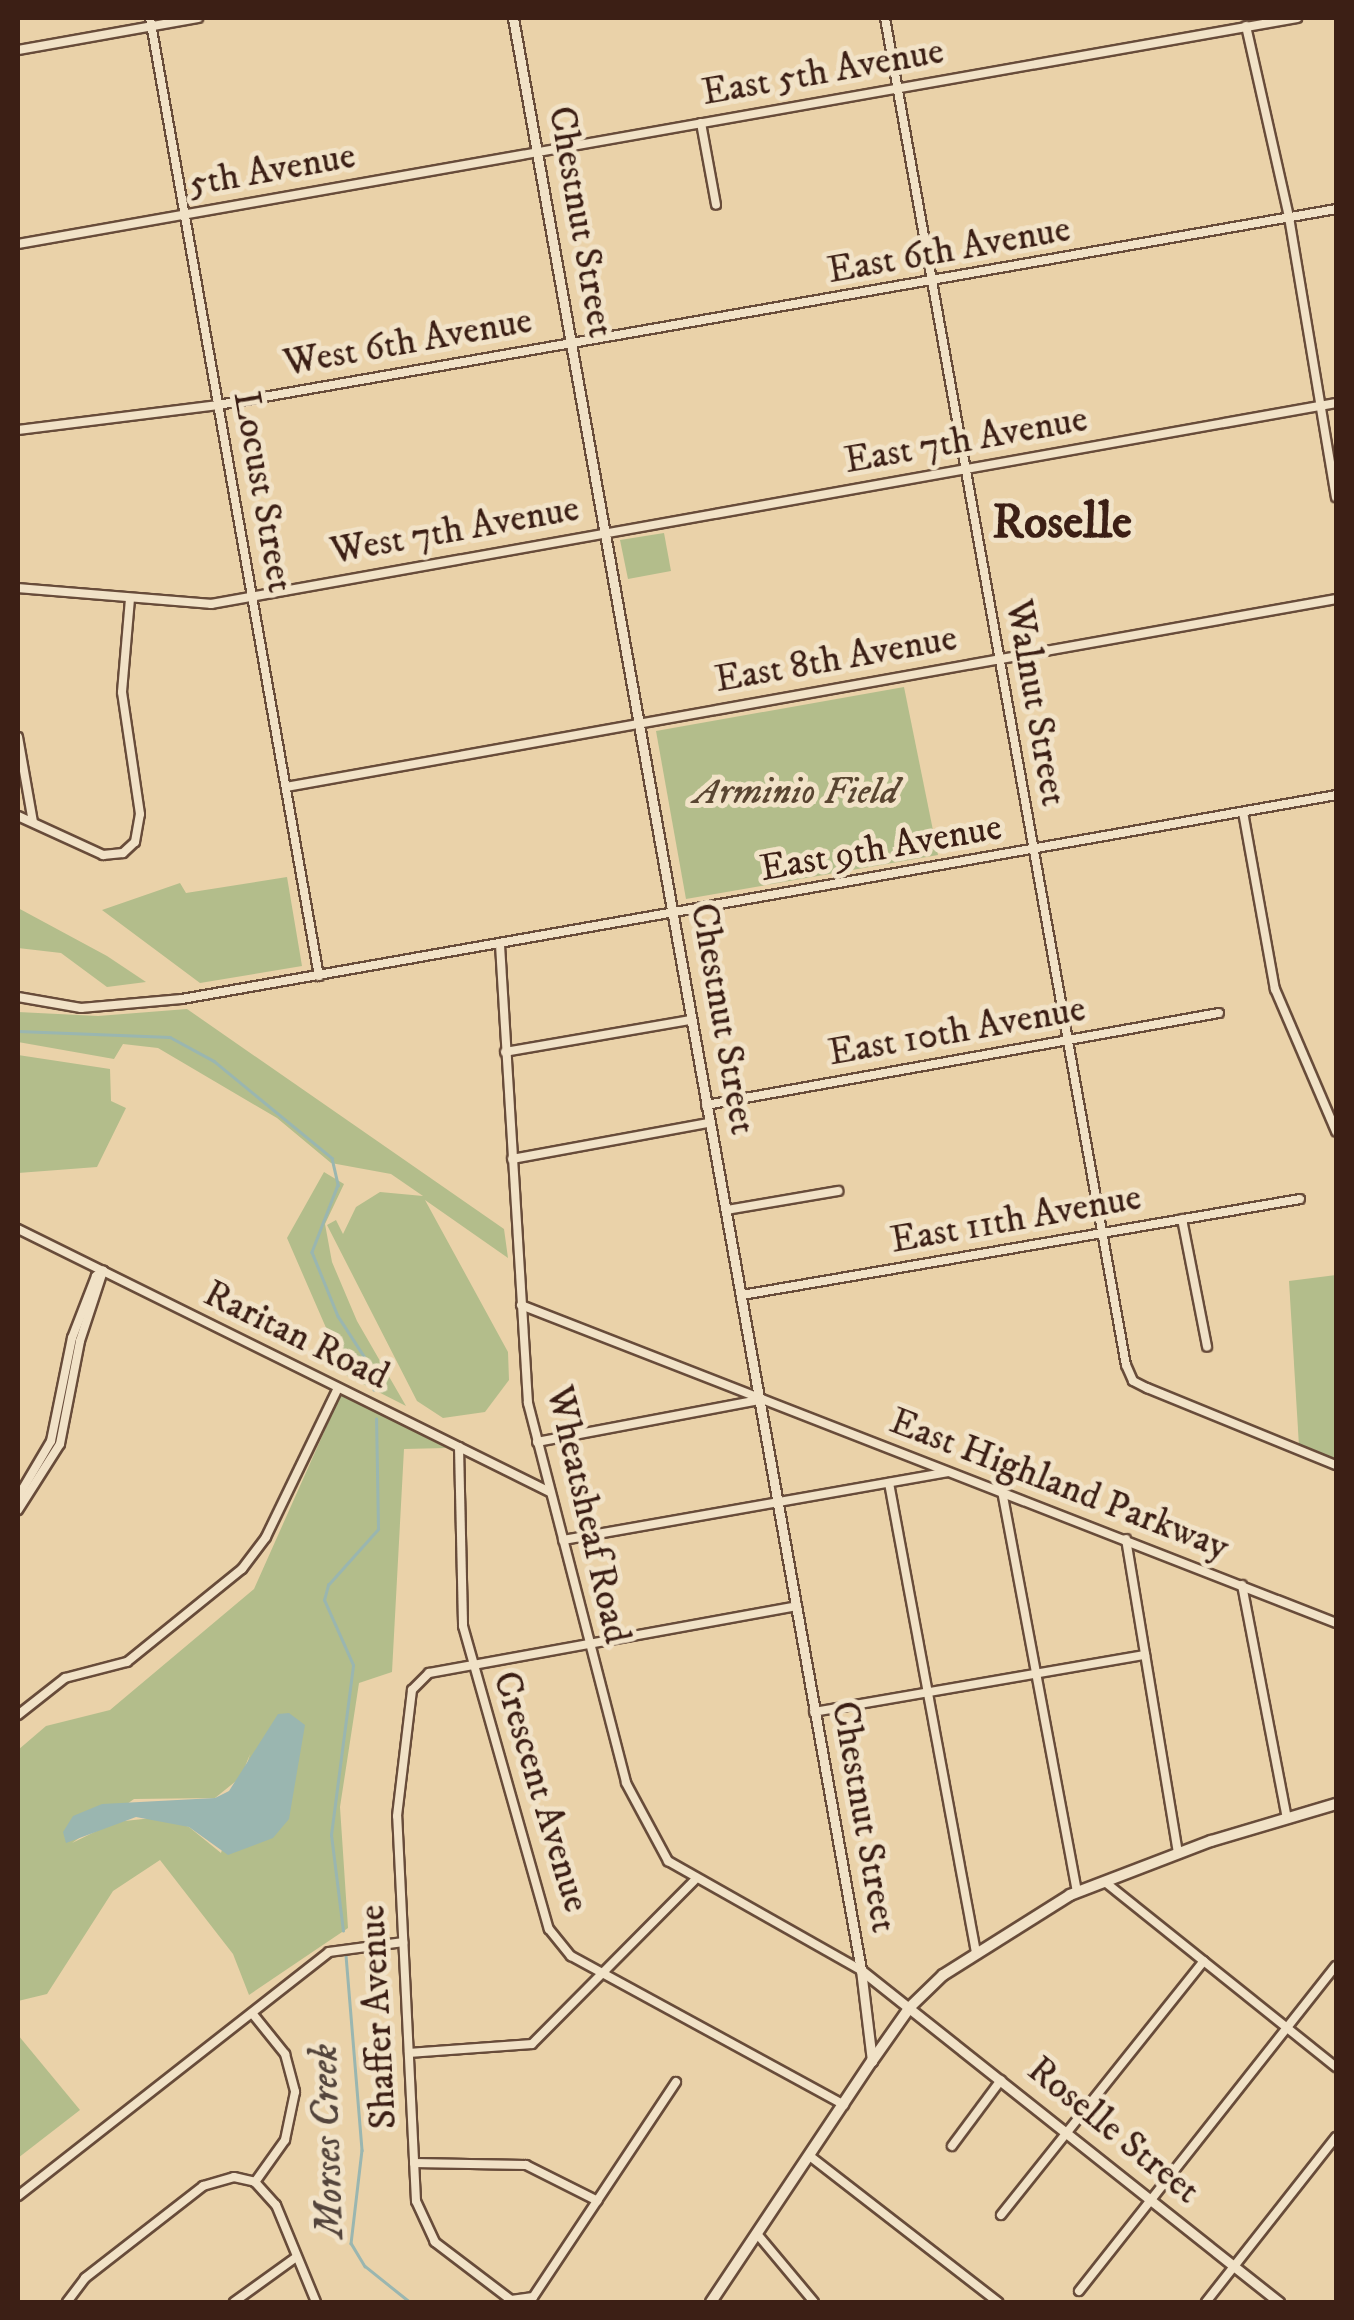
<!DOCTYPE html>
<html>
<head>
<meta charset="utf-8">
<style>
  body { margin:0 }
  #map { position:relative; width:1354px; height:2320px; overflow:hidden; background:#ead2a9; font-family:"IM FELL DW Pica",serif }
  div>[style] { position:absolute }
  .green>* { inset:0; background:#b3bd8b }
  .water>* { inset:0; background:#9ab6b0 }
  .stream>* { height:2.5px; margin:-1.25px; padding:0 1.25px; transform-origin:1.25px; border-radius:1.25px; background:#9ab6b0 }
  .roads { filter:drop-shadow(2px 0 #684c3a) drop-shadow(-2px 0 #684c3a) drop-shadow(0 2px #684c3a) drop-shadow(0 -2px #684c3a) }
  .minor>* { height:8px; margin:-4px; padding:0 4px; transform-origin:4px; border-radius:4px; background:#f1e2c7 }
  .tertiary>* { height:9px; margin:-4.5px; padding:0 4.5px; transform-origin:4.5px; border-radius:4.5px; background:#f1e2c7 }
  .secondary>* { height:10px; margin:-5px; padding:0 5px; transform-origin:5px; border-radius:5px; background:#f1e2c7 }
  span { translate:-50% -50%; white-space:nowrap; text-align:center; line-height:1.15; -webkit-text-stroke:10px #f1e2c7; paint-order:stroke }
  .street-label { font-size:38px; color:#3c1f15 }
  .park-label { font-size:38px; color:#5a4632; font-style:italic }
  .water-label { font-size:40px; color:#54453c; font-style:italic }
  .district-label { font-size:48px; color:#3c1f15; font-weight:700 }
  .frame { position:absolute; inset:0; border:20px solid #3c1f15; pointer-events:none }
</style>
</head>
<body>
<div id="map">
  <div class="green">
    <i style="clip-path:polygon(664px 533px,671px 571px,628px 579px,620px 540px)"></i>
    <i style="clip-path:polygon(904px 687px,938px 855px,686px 899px,656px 731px)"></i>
    <i style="clip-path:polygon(287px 877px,302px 966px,200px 983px,102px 910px,180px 883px,186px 893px)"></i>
    <i style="clip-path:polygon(18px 908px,107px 956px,146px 982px,107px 987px,61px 953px,18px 948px)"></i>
    <i style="clip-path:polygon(187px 1009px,504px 1229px,508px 1258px,425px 1200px,508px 1352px,509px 1380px,485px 1412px,443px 1418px,417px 1401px,327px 1225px,336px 1220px,343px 1234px,356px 1207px,380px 1192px,423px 1196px,391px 1174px,331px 1163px,277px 1118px,158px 1048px,123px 1044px,114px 1059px,18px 1042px,18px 1012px,98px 1016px)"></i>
    <i style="clip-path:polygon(18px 1055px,110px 1069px,111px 1101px,126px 1108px,97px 1167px,18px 1173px)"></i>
    <i style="clip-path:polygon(324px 1172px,344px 1184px,325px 1224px,332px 1262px,357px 1321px,406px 1406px,347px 1376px,287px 1238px)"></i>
    <i style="clip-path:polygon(1336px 1275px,1336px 1462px,1299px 1446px,1289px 1281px)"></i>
    <i style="clip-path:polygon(evenodd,341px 1394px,446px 1448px,404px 1449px,392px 1672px,359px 1683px,340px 1807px,348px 1928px,249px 1995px,233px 1954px,160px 1860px,113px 1891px,47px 1994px,18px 2001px,18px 1750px,46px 1726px,110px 1710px,254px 1589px,341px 1394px,250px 1754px,221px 1853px,189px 1827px,162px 1817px,115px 1822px,72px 1843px,134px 1799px,215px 1798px,241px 1777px,250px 1754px)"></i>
    <i style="clip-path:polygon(18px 2035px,80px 2110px,18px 2158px)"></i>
  </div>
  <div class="water">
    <i style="clip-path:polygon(289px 1713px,305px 1725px,289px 1819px,273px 1838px,228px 1855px,189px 1827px,136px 1817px,66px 1843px,63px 1832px,73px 1816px,102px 1804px,215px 1798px,229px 1791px,278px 1714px)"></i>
  </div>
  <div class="stream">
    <i style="left:18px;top:1031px;width:152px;rotate:2.3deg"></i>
    <i style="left:170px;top:1037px;width:50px;rotate:28.6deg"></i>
    <i style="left:214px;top:1061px;width:153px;rotate:39.4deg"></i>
    <i style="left:332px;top:1158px;width:28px;rotate:77deg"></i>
    <i style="left:338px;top:1185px;width:72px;rotate:111.2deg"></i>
    <i style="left:312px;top:1252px;width:69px;rotate:67.9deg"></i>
    <i style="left:338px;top:1316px;width:57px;rotate:57.1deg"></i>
    <i style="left:369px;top:1364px;width:26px;rotate:79deg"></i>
    <i style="left:343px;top:1931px;width:97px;rotate:-97.1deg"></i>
    <i style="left:331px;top:1835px;width:171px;rotate:-82.6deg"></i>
    <i style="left:353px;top:1665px;width:71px;rotate:-114deg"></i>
    <i style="left:324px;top:1600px;width:16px;rotate:-75deg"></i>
    <i style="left:328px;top:1585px;width:75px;rotate:-48.2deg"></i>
    <i style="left:378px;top:1529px;width:110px;rotate:-91deg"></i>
    <i style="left:346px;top:1955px;width:196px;rotate:85.3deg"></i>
    <i style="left:362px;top:2150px;width:94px;rotate:96.7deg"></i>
    <i style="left:351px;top:2243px;width:27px;rotate:59deg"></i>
    <i style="left:365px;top:2266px;width:58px;rotate:38.7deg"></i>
  </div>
  <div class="roads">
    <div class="minor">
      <i style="left:150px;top:18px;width:973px;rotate:80deg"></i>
      <i style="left:885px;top:18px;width:1368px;rotate:79.86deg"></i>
      <i style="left:1126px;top:1365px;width:17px;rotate:66deg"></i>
      <i style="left:1133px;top:1381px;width:16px;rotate:27deg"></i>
      <i style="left:1147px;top:1388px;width:204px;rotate:22.2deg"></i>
      <i style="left:1246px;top:26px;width:196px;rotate:77.3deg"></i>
      <i style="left:1289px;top:217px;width:284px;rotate:80.5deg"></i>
      <i style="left:18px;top:50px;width:183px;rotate:-10.1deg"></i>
      <i style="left:701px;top:123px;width:83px;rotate:79.6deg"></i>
      <i style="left:18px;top:244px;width:1299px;rotate:-10.02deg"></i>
      <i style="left:18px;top:430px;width:202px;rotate:-7.1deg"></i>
      <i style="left:218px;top:405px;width:1135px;rotate:-9.94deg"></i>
      <i style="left:18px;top:588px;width:194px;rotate:4.7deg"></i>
      <i style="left:211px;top:604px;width:1143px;rotate:-10.13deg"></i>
      <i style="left:18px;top:737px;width:86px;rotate:80deg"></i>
      <i style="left:286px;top:787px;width:1067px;rotate:-10.15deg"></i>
      <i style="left:1243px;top:812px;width:180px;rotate:79.8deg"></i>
      <i style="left:1275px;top:989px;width:155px;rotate:66.8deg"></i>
      <i style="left:18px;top:816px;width:94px;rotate:24.6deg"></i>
      <i style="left:103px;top:855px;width:20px;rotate:-6deg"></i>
      <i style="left:123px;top:853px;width:16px;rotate:-43deg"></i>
      <i style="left:135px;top:842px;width:28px;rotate:-80deg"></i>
      <i style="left:140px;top:814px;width:123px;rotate:-98.4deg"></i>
      <i style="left:122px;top:692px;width:93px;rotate:-85.1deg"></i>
      <i style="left:500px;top:945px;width:459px;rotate:86.5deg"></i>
      <i style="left:528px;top:1403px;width:392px;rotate:75.5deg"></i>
      <i style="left:626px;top:1783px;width:89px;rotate:61.7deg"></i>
      <i style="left:668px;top:1861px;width:222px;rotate:29.5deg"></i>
      <i style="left:18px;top:997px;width:64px;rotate:9.9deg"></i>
      <i style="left:81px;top:1008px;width:101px;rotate:-5.1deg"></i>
      <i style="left:182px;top:999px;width:1172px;rotate:-10.02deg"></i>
      <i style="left:505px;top:1052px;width:189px;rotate:-9.8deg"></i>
      <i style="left:706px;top:1105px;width:521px;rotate:-10.17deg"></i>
      <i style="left:512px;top:1159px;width:200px;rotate:-10.4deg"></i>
      <i style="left:727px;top:1210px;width:113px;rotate:-9.7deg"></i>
      <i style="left:1182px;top:1219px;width:130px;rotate:78.9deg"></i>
      <i style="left:18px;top:1229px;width:593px;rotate:26.31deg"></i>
      <i style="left:742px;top:1295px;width:566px;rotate:-9.76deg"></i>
      <i style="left:521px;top:1305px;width:875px;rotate:21.31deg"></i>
      <i style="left:537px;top:1442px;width:226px;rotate:-10.7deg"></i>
      <i style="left:459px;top:1447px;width:179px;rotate:88.7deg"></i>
      <i style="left:463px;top:1626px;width:315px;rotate:74.2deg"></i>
      <i style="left:549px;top:1929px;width:35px;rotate:51deg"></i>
      <i style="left:571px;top:1956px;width:311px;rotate:28.6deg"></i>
      <i style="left:889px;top:1483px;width:479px;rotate:79.5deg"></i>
      <i style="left:1002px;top:1491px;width:408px;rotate:79.4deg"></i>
      <i style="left:18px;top:1497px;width:65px;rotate:-59.5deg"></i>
      <i style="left:51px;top:1441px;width:105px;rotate:-78.5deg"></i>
      <i style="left:72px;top:1338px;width:66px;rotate:-68.8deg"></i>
      <i style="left:96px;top:1276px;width:9px;rotate:-36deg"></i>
      <i style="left:18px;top:1510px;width:78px;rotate:-57.5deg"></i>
      <i style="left:60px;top:1444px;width:105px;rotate:-79deg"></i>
      <i style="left:80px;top:1341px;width:74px;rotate:-71.8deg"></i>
      <i style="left:1126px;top:1539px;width:319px;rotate:80.6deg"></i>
      <i style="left:563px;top:1540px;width:390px;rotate:-10deg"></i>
      <i style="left:1242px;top:1585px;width:238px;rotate:79.1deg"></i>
      <i style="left:814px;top:1712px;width:336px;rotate:-9.8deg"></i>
      <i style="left:18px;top:1715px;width:60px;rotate:-38.2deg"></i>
      <i style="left:65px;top:1678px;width:64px;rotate:-14.5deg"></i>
      <i style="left:127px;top:1662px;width:148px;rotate:-39deg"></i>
      <i style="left:242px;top:1569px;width:40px;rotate:-53deg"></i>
      <i style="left:266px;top:1537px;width:165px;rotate:-64.2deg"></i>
      <i style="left:1105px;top:1882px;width:296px;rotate:38.7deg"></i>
      <i style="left:252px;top:2013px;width:53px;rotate:51.2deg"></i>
      <i style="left:285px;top:2054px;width:39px;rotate:75deg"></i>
      <i style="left:295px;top:2092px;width:49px;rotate:101.8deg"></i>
      <i style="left:285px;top:2140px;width:52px;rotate:125.5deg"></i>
      <i style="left:409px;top:2053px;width:123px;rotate:-4.2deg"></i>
      <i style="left:532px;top:2044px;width:230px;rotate:-45.2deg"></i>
      <i style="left:676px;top:2082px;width:258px;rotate:123.6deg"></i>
      <i style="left:533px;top:2297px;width:22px;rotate:172deg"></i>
      <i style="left:511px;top:2300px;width:96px;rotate:-142.7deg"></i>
      <i style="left:435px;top:2242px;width:45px;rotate:-114.9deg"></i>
      <i style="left:416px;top:2201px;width:385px;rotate:-92.8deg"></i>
      <i style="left:397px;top:1816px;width:127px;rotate:-83.2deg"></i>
      <i style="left:412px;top:1690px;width:24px;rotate:-45deg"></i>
      <i style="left:429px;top:1673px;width:374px;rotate:-10.3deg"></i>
      <i style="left:952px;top:2146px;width:82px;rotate:-53.4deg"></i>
      <i style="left:811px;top:2157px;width:237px;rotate:37.8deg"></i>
      <i style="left:414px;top:2163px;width:112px;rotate:1deg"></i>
      <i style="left:526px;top:2165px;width:80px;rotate:26.6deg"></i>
      <i style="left:18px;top:2196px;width:395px;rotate:-38.1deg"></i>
      <i style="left:329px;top:1952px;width:75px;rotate:-7.7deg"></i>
      <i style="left:1001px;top:2215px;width:325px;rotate:-51.4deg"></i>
      <i style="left:758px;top:2235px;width:87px;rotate:50.1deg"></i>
      <i style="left:1079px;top:2291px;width:414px;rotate:-51.7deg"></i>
      <i style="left:67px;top:2302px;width:30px;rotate:-53deg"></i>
      <i style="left:85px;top:2278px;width:150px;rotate:-37.9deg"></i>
      <i style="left:203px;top:2186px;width:32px;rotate:-16deg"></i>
      <i style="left:234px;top:2177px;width:22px;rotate:13deg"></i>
      <i style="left:255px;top:2182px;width:31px;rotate:48deg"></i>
      <i style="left:276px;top:2205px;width:105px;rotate:67.6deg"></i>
      <i style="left:234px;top:2302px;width:75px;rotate:-35.8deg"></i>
      <i style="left:1206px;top:2302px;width:210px;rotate:-51.8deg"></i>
    </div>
    <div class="tertiary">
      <i style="left:513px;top:18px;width:1983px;rotate:79.89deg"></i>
      <i style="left:861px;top:1970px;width:534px;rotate:38.46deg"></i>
      <i style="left:861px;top:1970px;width:92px;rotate:83.1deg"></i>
    </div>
    <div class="secondary">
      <i style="left:711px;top:2302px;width:290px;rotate:-56.3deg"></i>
      <i style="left:872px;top:2061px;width:66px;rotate:-54.9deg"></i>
      <i style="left:910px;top:2007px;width:46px;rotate:-44.1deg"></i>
      <i style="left:943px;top:1975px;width:150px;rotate:-32.2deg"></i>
      <i style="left:1070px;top:1895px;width:151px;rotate:-21deg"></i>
      <i style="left:1211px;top:1841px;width:130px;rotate:-16.5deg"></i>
    </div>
  </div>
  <div class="street-label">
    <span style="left:823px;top:73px;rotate:-10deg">East 5th Avenue</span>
    <span style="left:272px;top:171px;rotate:-10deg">5th Avenue</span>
    <span style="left:580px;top:222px;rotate:80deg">Chestnut Street</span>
    <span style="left:949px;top:251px;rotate:-10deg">East 6th Avenue</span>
    <span style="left:408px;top:343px;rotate:-10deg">West 6th Avenue</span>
    <span style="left:966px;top:441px;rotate:-10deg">East 7th Avenue</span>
    <span style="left:262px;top:492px;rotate:80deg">Locust Street</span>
    <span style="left:455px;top:531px;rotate:-10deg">West 7th Avenue</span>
    <span style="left:836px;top:660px;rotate:-10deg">East 8th Avenue</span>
    <span style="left:1035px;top:703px;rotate:80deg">Walnut Street</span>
    <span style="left:881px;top:849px;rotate:-10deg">East 9th Avenue</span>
    <span style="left:722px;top:1019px;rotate:80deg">Chestnut Street</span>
    <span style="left:957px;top:1032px;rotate:-10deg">East 10th Avenue</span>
    <span style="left:1016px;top:1220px;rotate:-10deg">East 11th Avenue</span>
    <span style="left:296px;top:1336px;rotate:26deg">Raritan Road</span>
    <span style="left:1059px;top:1485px;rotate:21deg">East Highland Parkway</span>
    <span style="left:587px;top:1515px;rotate:77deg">Wheatsheaf Road</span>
    <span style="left:540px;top:1792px;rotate:73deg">Crescent Avenue</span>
    <span style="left:863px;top:1817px;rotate:80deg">Chestnut Street</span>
    <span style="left:379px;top:2017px;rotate:-93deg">Shaffer Avenue</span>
    <span style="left:1113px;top:2131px;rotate:39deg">Roselle Street</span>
  </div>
  <div class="park-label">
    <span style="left:796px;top:793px">Arminio Field</span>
  </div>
  <div class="water-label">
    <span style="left:328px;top:2141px;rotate:-92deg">Morses Creek</span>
  </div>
  <div class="district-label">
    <span style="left:1062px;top:524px">Roselle</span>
  </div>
  <div class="frame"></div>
</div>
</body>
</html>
